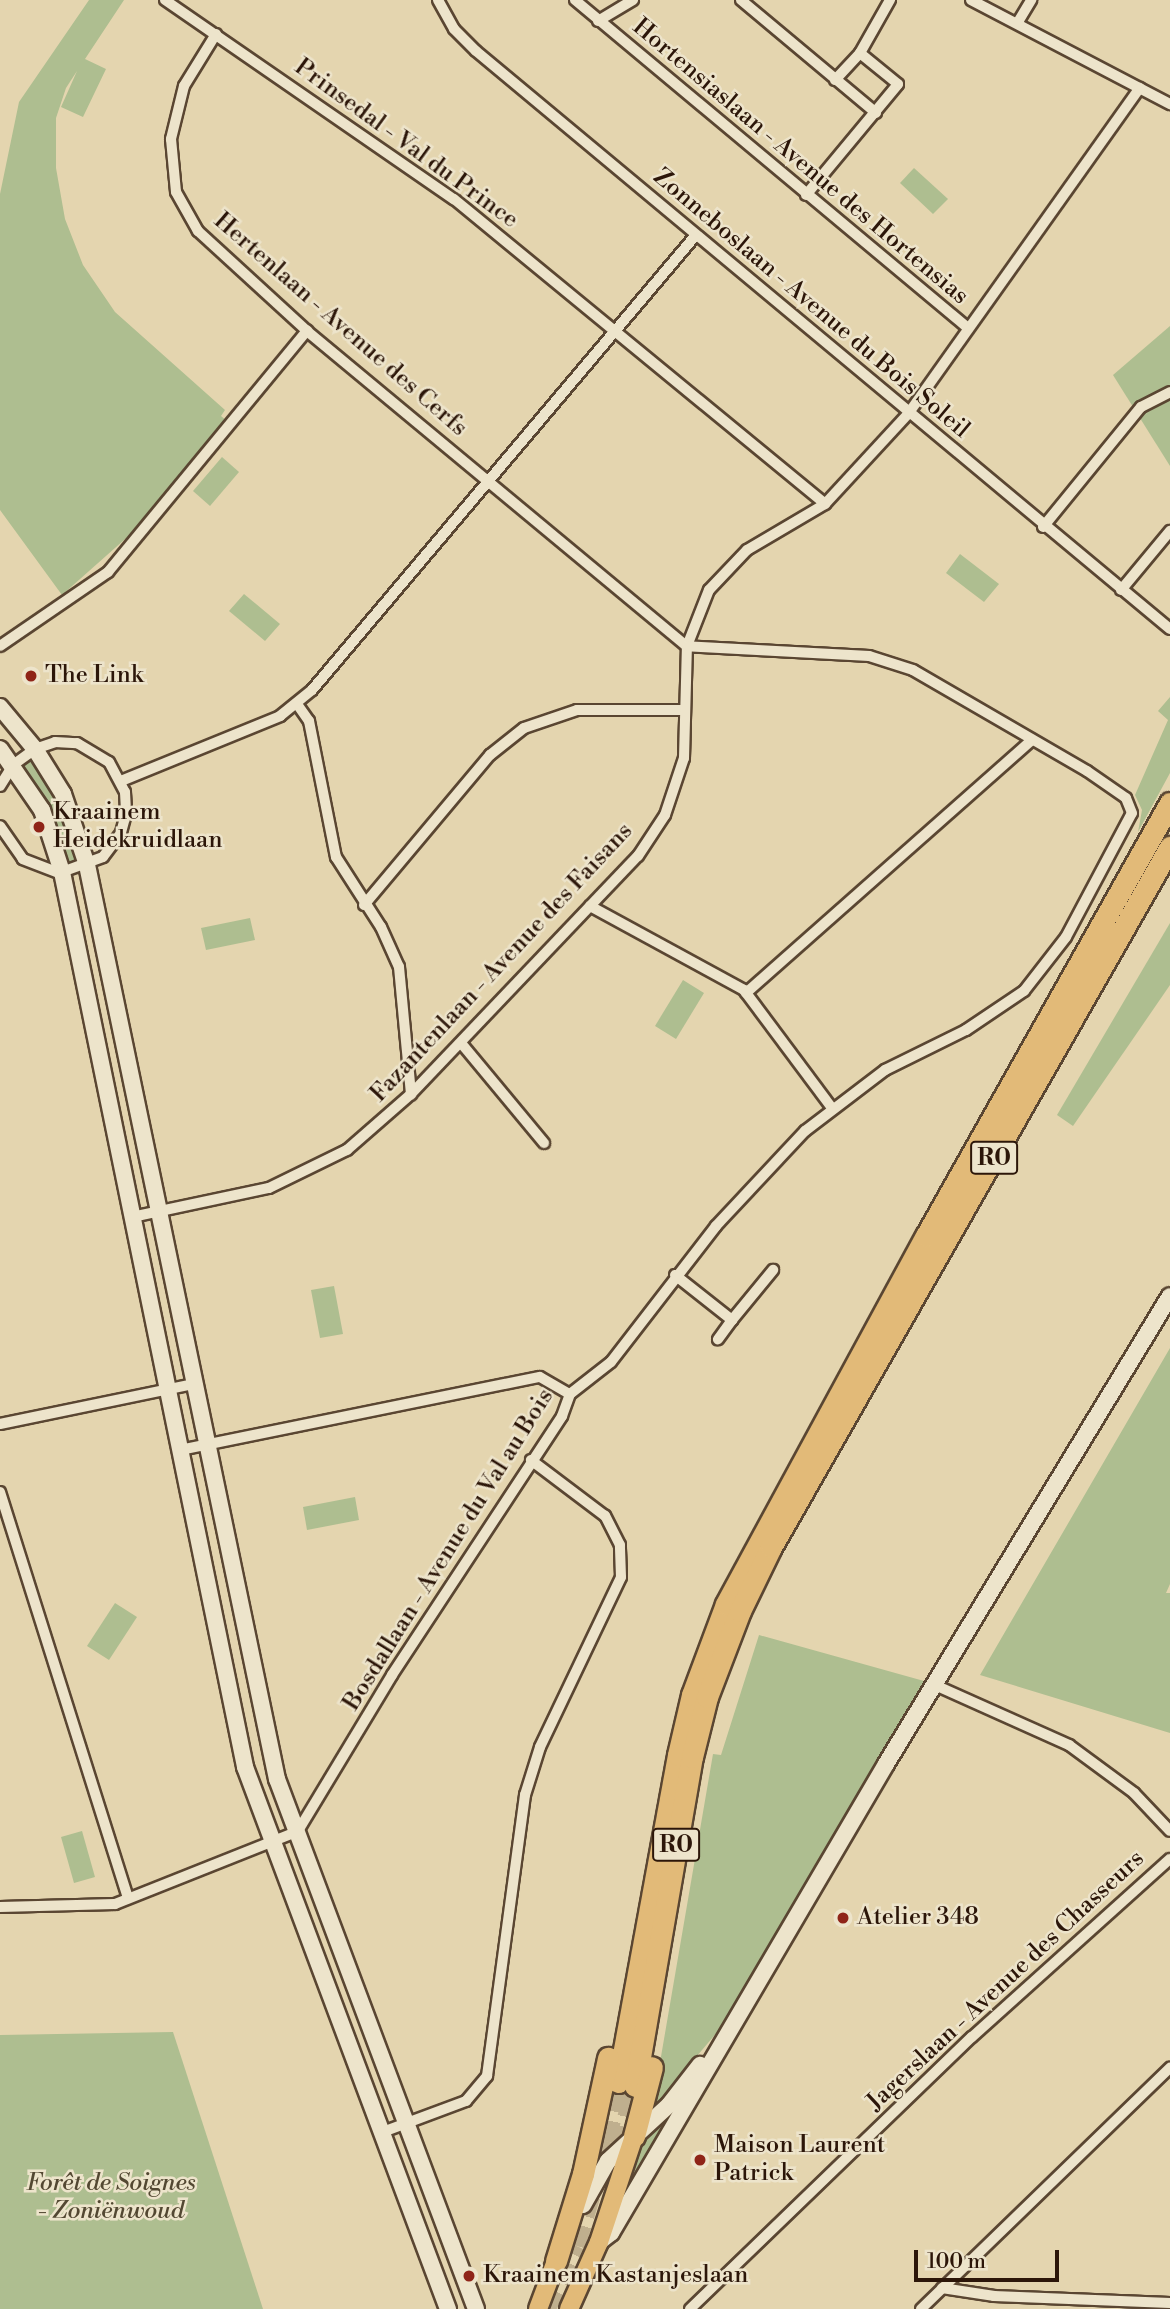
<!DOCTYPE html>
<html>
<head>
<meta charset="utf-8">
<style>
  body { margin:0 }
  #map { position:relative; width:1170px; height:2309px; overflow:hidden; background:#e4d5af; font-family:"Libre Bodoni",serif }
  div>[style] { position:absolute }
  .green>* { inset:0; background:#aebe90 }
  .highway-tunnel>* { height:21px; margin-top:-10.5px; transform-origin:0; background:repeating-linear-gradient(90deg,#bfaf8e 0 21px,transparent 0 31px) }
  .roads { filter:drop-shadow(2px 0 #5a4632) drop-shadow(-2px 0 #5a4632) drop-shadow(0 2px #5a4632) drop-shadow(0 -2px #5a4632) }
  .street>* { height:10px; margin:-5px; padding:0 5px; transform-origin:5px; border-radius:5px; background:#ede4cb }
  .secondary>* { height:16px; margin:-8px; padding:0 8px; transform-origin:8px; border-radius:8px; background:#ede4cb }
  .primary>* { height:18px; margin:-9px; padding:0 9px; transform-origin:9px; border-radius:9px; background:#e2ba78 }
  .highway>* { height:21px; margin:-10.5px; padding:0 10.5px; transform-origin:10.5px; border-radius:10.5px; background:#e2ba78 }
  .dots>* { width:19px; height:19px; translate:-50% -50%; box-sizing:border-box; border:4px solid #ede4cb; border-radius:50% }
  span { translate:-50% -50%; white-space:nowrap; text-align:center; line-height:1.15; -webkit-text-stroke:5px #ede4cb; paint-order:stroke }
  .shield-label span { padding:2px 5px; background:#ede4cb; border:2px solid; border-radius:5px; -webkit-text-stroke-width:0 }
  .shield-label { font-size:23px; color:#2c1609; font-weight:700 }
  .street-label { font-size:24px; color:#2c1609 }
  .poi-label { font-size:24px; color:#2c1609 }
  .left { translate:0 -50%; text-align:left }
  .park-label { font-size:24px; color:#534832; font-style:italic }
  .scale { position:absolute; left:914px; top:2250px; width:145px; height:32px; box-sizing:border-box; border:4px solid #2c1609; border-top:0; padding-left:9px; font-size:21px; line-height:24px; white-space:nowrap; color:#2c1609; -webkit-text-stroke:5px #ede4cb; paint-order:stroke }
</style>
</head>
<body>
<div id="map">
  <div class="green">
    <i style="clip-path:polygon(89px 0,124px 0,85px 59px,106px 69px,83px 117px,61px 107px,77px 71px,66px 88px,56px 118px,56px 168px,65px 219px,83px 265px,115px 312px,225px 410px,221px 416px,227px 421px,133px 532px,62px 595px,0 510px,0 194px,19px 102px)"></i>
    <i style="clip-path:polygon(914px 168px,948px 199px,933px 214px,900px 183px)"></i>
    <i style="clip-path:polygon(1170px 326px,1170px 466px,1113px 375px)"></i>
    <i style="clip-path:polygon(222px 457px,239px 472px,210px 506px,193px 491px)"></i>
    <i style="clip-path:polygon(960px 554px,999px 584px,984px 602px,946px 573px)"></i>
    <i style="clip-path:polygon(244px 594px,280px 624px,265px 641px,229px 611px)"></i>
    <i style="clip-path:polygon(1170px 697px,1170px 773px,1138px 832px,1142px 810px,1135px 795px,1168px 720px,1158px 711px)"></i>
    <i style="clip-path:polygon(33px 757px,48px 774px,81px 860px,71px 865px,21px 769px,24px 760px)"></i>
    <i style="clip-path:polygon(250px 918px,255px 940px,206px 950px,201px 928px)"></i>
    <i style="clip-path:polygon(1170px 923px,1170px 985px,1073px 1126px,1057px 1115px)"></i>
    <i style="clip-path:polygon(683px 980px,704px 993px,676px 1039px,655px 1026px)"></i>
    <i style="clip-path:polygon(334px 1286px,343px 1334px,320px 1338px,311px 1290px)"></i>
    <i style="clip-path:polygon(1170px 1348px,1170px 1584px,1166px 1593px,1170px 1593px,1170px 1733px,980px 1675px)"></i>
    <i style="clip-path:polygon(355px 1497px,359px 1520px,307px 1530px,303px 1507px)"></i>
    <i style="clip-path:polygon(115px 1603px,137px 1617px,109px 1660px,87px 1646px)"></i>
    <i style="clip-path:polygon(759px 1635px,924px 1681px,719px 2030px,652px 2109px,713px 1754px,721px 1755px)"></i>
    <i style="clip-path:polygon(82px 1831px,95px 1877px,74px 1883px,61px 1837px)"></i>
    <i style="clip-path:polygon(173px 2032px,263px 2309px,0 2309px,0 2035px)"></i>
    <i style="clip-path:polygon(680px 2100px,626px 2193px,641px 2138px)"></i>
  </div>
  <div class="highway-tunnel">
    <i style="left:621px;top:2147px;width:63px;rotate:-77.1deg"></i>
    <i style="left:545px;top:2309px;width:71px;rotate:-64.9deg"></i>
    <i style="left:575px;top:2245px;width:109px;rotate:-73.4deg"></i>
    <i style="left:606px;top:2141px;width:60px;rotate:-78.5deg"></i>
  </div>
  <div class="roads">
    <div class="street">
      <i style="left:165px;top:0;width:351px;rotate:34.6deg"></i>
      <i style="left:454px;top:199px;width:480px;rotate:39.4deg"></i>
      <i style="left:438px;top:0;width:33px;rotate:61deg"></i>
      <i style="left:454px;top:29px;width:31px;rotate:45deg"></i>
      <i style="left:476px;top:51px;width:903px;rotate:39.79deg"></i>
      <i style="left:575px;top:0;width:512px;rotate:39.85deg"></i>
      <i style="left:741px;top:0;width:176px;rotate:39.9deg"></i>
      <i style="left:971px;top:0;width:225px;rotate:27.6deg"></i>
      <i style="left:598px;top:21px;width:41px;rotate:-31deg"></i>
      <i style="left:1018px;top:22px;width:26px;rotate:-59deg"></i>
      <i style="left:216px;top:34px;width:61px;rotate:121.6deg"></i>
      <i style="left:184px;top:86px;width:55px;rotate:103.8deg"></i>
      <i style="left:171px;top:139px;width:53px;rotate:84.6deg"></i>
      <i style="left:176px;top:192px;width:45px;rotate:60.6deg"></i>
      <i style="left:198px;top:231px;width:148px;rotate:42.5deg"></i>
      <i style="left:307px;top:331px;width:494px;rotate:39.7deg"></i>
      <i style="left:835px;top:80px;width:37px;rotate:-47deg"></i>
      <i style="left:860px;top:53px;width:61px;rotate:-60.5deg"></i>
      <i style="left:806px;top:195px;width:144px;rotate:-50.3deg"></i>
      <i style="left:898px;top:84px;width:49px;rotate:-140.8deg"></i>
      <i style="left:1043px;top:527px;width:155px;rotate:-50.8deg"></i>
      <i style="left:1141px;top:407px;width:33px;rotate:-27deg"></i>
      <i style="left:1121px;top:590px;width:77px;rotate:-50.3deg"></i>
      <i style="left:0;top:646px;width:131px;rotate:-34.4deg"></i>
      <i style="left:108px;top:572px;width:313px;rotate:-50.5deg"></i>
      <i style="left:297px;top:704px;width:21px;rotate:55deg"></i>
      <i style="left:309px;top:721px;width:139px;rotate:78.8deg"></i>
      <i style="left:336px;top:857px;width:83px;rotate:57.3deg"></i>
      <i style="left:381px;top:927px;width:44px;rotate:65.8deg"></i>
      <i style="left:399px;top:967px;width:128px;rotate:84.6deg"></i>
      <i style="left:121px;top:781px;width:172px;rotate:-22.2deg"></i>
      <i style="left:280px;top:716px;width:41px;rotate:-39.1deg"></i>
      <i style="left:312px;top:690px;width:595px;rotate:-49.84deg"></i>
      <i style="left:0;top:786px;width:25px;rotate:-58deg"></i>
      <i style="left:13px;top:765px;width:27px;rotate:-36deg"></i>
      <i style="left:35px;top:749px;width:21px;rotate:-19deg"></i>
      <i style="left:55px;top:742px;width:22px;rotate:3deg"></i>
      <i style="left:77px;top:743px;width:37px;rotate:31deg"></i>
      <i style="left:109px;top:762px;width:34px;rotate:62deg"></i>
      <i style="left:125px;top:792px;width:22px;rotate:87deg"></i>
      <i style="left:126px;top:814px;width:20px;rotate:105deg"></i>
      <i style="left:121px;top:833px;width:30px;rotate:127deg"></i>
      <i style="left:103px;top:857px;width:47px;rotate:160deg"></i>
      <i style="left:59px;top:873px;width:39px;rotate:-159deg"></i>
      <i style="left:23px;top:859px;width:40px;rotate:-124.9deg"></i>
      <i style="left:364px;top:905px;width:196px;rotate:-50deg"></i>
      <i style="left:490px;top:755px;width:43px;rotate:-38.5deg"></i>
      <i style="left:524px;top:728px;width:56px;rotate:-18.8deg"></i>
      <i style="left:577px;top:710px;width:108px"></i>
      <i style="left:590px;top:906px;width:175px;rotate:28.6deg"></i>
      <i style="left:744px;top:990px;width:147px;rotate:53.3deg"></i>
      <i style="left:746px;top:993px;width:382px;rotate:-41.5deg"></i>
      <i style="left:461px;top:1043px;width:130px;rotate:50.3deg"></i>
      <i style="left:132px;top:1217px;width:140px;rotate:-12deg"></i>
      <i style="left:269px;top:1188px;width:87px;rotate:-26deg"></i>
      <i style="left:347px;top:1150px;width:85px;rotate:-41.2deg"></i>
      <i style="left:411px;top:1094px;width:329px;rotate:-46.4deg"></i>
      <i style="left:638px;top:856px;width:49px;rotate:-56.6deg"></i>
      <i style="left:665px;top:815px;width:60px;rotate:-71.6deg"></i>
      <i style="left:684px;top:758px;width:112px;rotate:-88.5deg"></i>
      <i style="left:687px;top:646px;width:60px;rotate:-68.6deg"></i>
      <i style="left:709px;top:590px;width:55px;rotate:-46.5deg"></i>
      <i style="left:747px;top:550px;width:91px;rotate:-30.5deg"></i>
      <i style="left:825px;top:504px;width:122px;rotate:-47.3deg"></i>
      <i style="left:908px;top:414px;width:400px;rotate:-54.6deg"></i>
      <i style="left:675px;top:1275px;width:73px;rotate:38.3deg"></i>
      <i style="left:732px;top:1320px;width:24px;rotate:126deg"></i>
      <i style="left:732px;top:1320px;width:65px;rotate:-50.6deg"></i>
      <i style="left:0;top:1424px;width:197px;rotate:-11.7deg"></i>
      <i style="left:180px;top:1450px;width:367px;rotate:-11.5deg"></i>
      <i style="left:540px;top:1377px;width:34px;rotate:30deg"></i>
      <i style="left:0;top:1492px;width:426px;rotate:72.5deg"></i>
      <i style="left:935px;top:1685px;width:147px;rotate:24.1deg"></i>
      <i style="left:1069px;top:1745px;width:81px;rotate:36.4deg"></i>
      <i style="left:1134px;top:1793px;width:52px;rotate:46.5deg"></i>
      <i style="left:0;top:1907px;width:115px;rotate:-1.5deg"></i>
      <i style="left:115px;top:1904px;width:197px;rotate:-21.7deg"></i>
      <i style="left:298px;top:1831px;width:182px;rotate:-58.9deg"></i>
      <i style="left:392px;top:1675px;width:310px;rotate:-56.7deg"></i>
      <i style="left:562px;top:1416px;width:23px;rotate:-70deg"></i>
      <i style="left:570px;top:1394px;width:52px;rotate:-38deg"></i>
      <i style="left:611px;top:1362px;width:172px;rotate:-52.3deg"></i>
      <i style="left:716px;top:1226px;width:130px;rotate:-46.9deg"></i>
      <i style="left:805px;top:1131px;width:101px;rotate:-37.3deg"></i>
      <i style="left:885px;top:1070px;width:90px;rotate:-26.3deg"></i>
      <i style="left:966px;top:1030px;width:70px;rotate:-33.9deg"></i>
      <i style="left:1024px;top:991px;width:68px;rotate:-52.1deg"></i>
      <i style="left:1066px;top:937px;width:140px;rotate:-62deg"></i>
      <i style="left:1132px;top:813px;width:16px;rotate:-112deg"></i>
      <i style="left:1126px;top:798px;width:47px;rotate:-145.3deg"></i>
      <i style="left:1087px;top:771px;width:201px;rotate:-149.9deg"></i>
      <i style="left:913px;top:670px;width:46px;rotate:-162.3deg"></i>
      <i style="left:869px;top:656px;width:182px;rotate:-176.9deg"></i>
      <i style="left:380px;top:2133px;width:92px;rotate:-20.4deg"></i>
      <i style="left:466px;top:2101px;width:33px;rotate:-50deg"></i>
      <i style="left:487px;top:2076px;width:284px;rotate:-82.3deg"></i>
      <i style="left:525px;top:1795px;width:50px;rotate:-72.6deg"></i>
      <i style="left:540px;top:1747px;width:188px;rotate:-64.5deg"></i>
      <i style="left:621px;top:1577px;width:32px;rotate:-92deg"></i>
      <i style="left:620px;top:1545px;width:33px;rotate:-117deg"></i>
      <i style="left:605px;top:1516px;width:93px;rotate:-142.9deg"></i>
      <i style="left:942px;top:2288px;width:53px;rotate:8.7deg"></i>
      <i style="left:994px;top:2296px;width:176px;rotate:2.3deg"></i>
      <i style="left:690px;top:2309px;width:392px;rotate:-44deg"></i>
      <i style="left:972px;top:2037px;width:266px;rotate:-42deg"></i>
      <i style="left:921px;top:2309px;width:347px;rotate:-44.1deg"></i>
    </div>
    <div class="secondary">
      <i style="left:0;top:707px;width:55px;rotate:50.2deg"></i>
      <i style="left:35px;top:749px;width:53px;rotate:58.1deg"></i>
      <i style="left:63px;top:794px;width:75px;rotate:71.3deg"></i>
      <i style="left:87px;top:865px;width:934px;rotate:78.26deg"></i>
      <i style="left:277px;top:1779px;width:566px;rotate:69.42deg"></i>
      <i style="left:0;top:749px;width:74px;rotate:55.5deg"></i>
      <i style="left:42px;top:810px;width:65px;rotate:72.1deg"></i>
      <i style="left:62px;top:872px;width:914px;rotate:78.44deg"></i>
      <i style="left:245px;top:1767px;width:579px;rotate:69.47deg"></i>
      <i style="left:583px;top:2205px;width:51px;rotate:-60.4deg"></i>
      <i style="left:608px;top:2161px;width:83px;rotate:-42.6deg"></i>
      <i style="left:669px;top:2105px;width:51px;rotate:-52.2deg"></i>
      <i style="left:599px;top:2242px;width:15px;rotate:-37deg"></i>
      <i style="left:611px;top:2233px;width:544px;rotate:-59.61deg"></i>
      <i style="left:886px;top:1764px;width:547px;rotate:-58.75deg"></i>
    </div>
    <div class="primary">
      <i style="left:538px;top:2309px;width:51px;rotate:-69.4deg"></i>
      <i style="left:569px;top:2309px;width:73px;rotate:-65.9deg"></i>
      <i style="left:599px;top:2242px;width:112px;rotate:-71.7deg"></i>
    </div>
    <div class="highway">
      <i style="left:618px;top:2082px;width:332px;rotate:-79.6deg"></i>
      <i style="left:678px;top:1755px;width:62px;rotate:-76.9deg"></i>
      <i style="left:692px;top:1695px;width:97px;rotate:-69.5deg"></i>
      <i style="left:726px;top:1604px;width:419px;rotate:-61.5deg"></i>
      <i style="left:926px;top:1236px;width:497px;rotate:-60.6deg"></i>
      <i style="left:635px;top:2086px;width:334px;rotate:-80.2deg"></i>
      <i style="left:692px;top:1757px;width:62px;rotate:-76deg"></i>
      <i style="left:707px;top:1697px;width:92px;rotate:-69deg"></i>
      <i style="left:740px;top:1611px;width:71px;rotate:-64.2deg"></i>
      <i style="left:771px;top:1547px;width:806px;rotate:-60.32deg"></i>
      <i style="left:634px;top:2136px;width:71px;rotate:-75.4deg"></i>
      <i style="left:556px;top:2261px;width:91px;rotate:-72.8deg"></i>
      <i style="left:583px;top:2174px;width:119px;rotate:-77.8deg"></i>
    </div>
  </div>
  <div class="dots">
    <i style="left:31px;top:676px;background:#8f2418"></i>
    <i style="left:39px;top:827px;background:#8f2418"></i>
    <i style="left:843px;top:1918px;background:#8f2418"></i>
    <i style="left:700px;top:2160px;background:#8f2418"></i>
    <i style="left:469px;top:2276px;background:#8f2418"></i>
  </div>
  <div class="shield-label">
    <span style="left:994px;top:1158px">R0</span>
    <span style="left:676px;top:1845px">R0</span>
  </div>
  <div class="street-label">
    <span style="left:406px;top:144px;rotate:36deg">Prinsedal - Val du Prince</span>
    <span style="left:800px;top:162px;rotate:40deg">Hortensiaslaan - Avenue des Hortensias</span>
    <span style="left:811px;top:304px;rotate:40deg">Zonneboslaan - Avenue du Bois Soleil</span>
    <span style="left:340px;top:325px;rotate:41deg">Hertenlaan - Avenue des Cerfs</span>
    <span style="left:502px;top:963px;rotate:-47deg">Fazantenlaan - Avenue des Faisans</span>
    <span style="left:449px;top:1550px;rotate:-58deg">Bosdallaan - Avenue du Val au Bois</span>
    <span style="left:1006px;top:1981px;rotate:-43deg">Jagerslaan - Avenue des Chasseurs</span>
  </div>
  <div class="poi-label">
    <span class="left" style="left:45px;top:676px">The Link</span>
    <span class="left" style="left:53px;top:827px">Kraainem<br>Heidekruidlaan</span>
    <span class="left" style="left:857px;top:1918px">Atelier 348</span>
    <span class="left" style="left:714px;top:2160px">Maison Laurent<br>Patrick</span>
    <span class="left" style="left:483px;top:2276px">Kraainem Kastanjeslaan</span>
  </div>
  <div class="park-label">
    <span style="left:111px;top:2198px">Forêt de Soignes<br>- Zoniënwoud</span>
  </div>
  <div class="scale">100 m</div>
</div>
</body>
</html>
